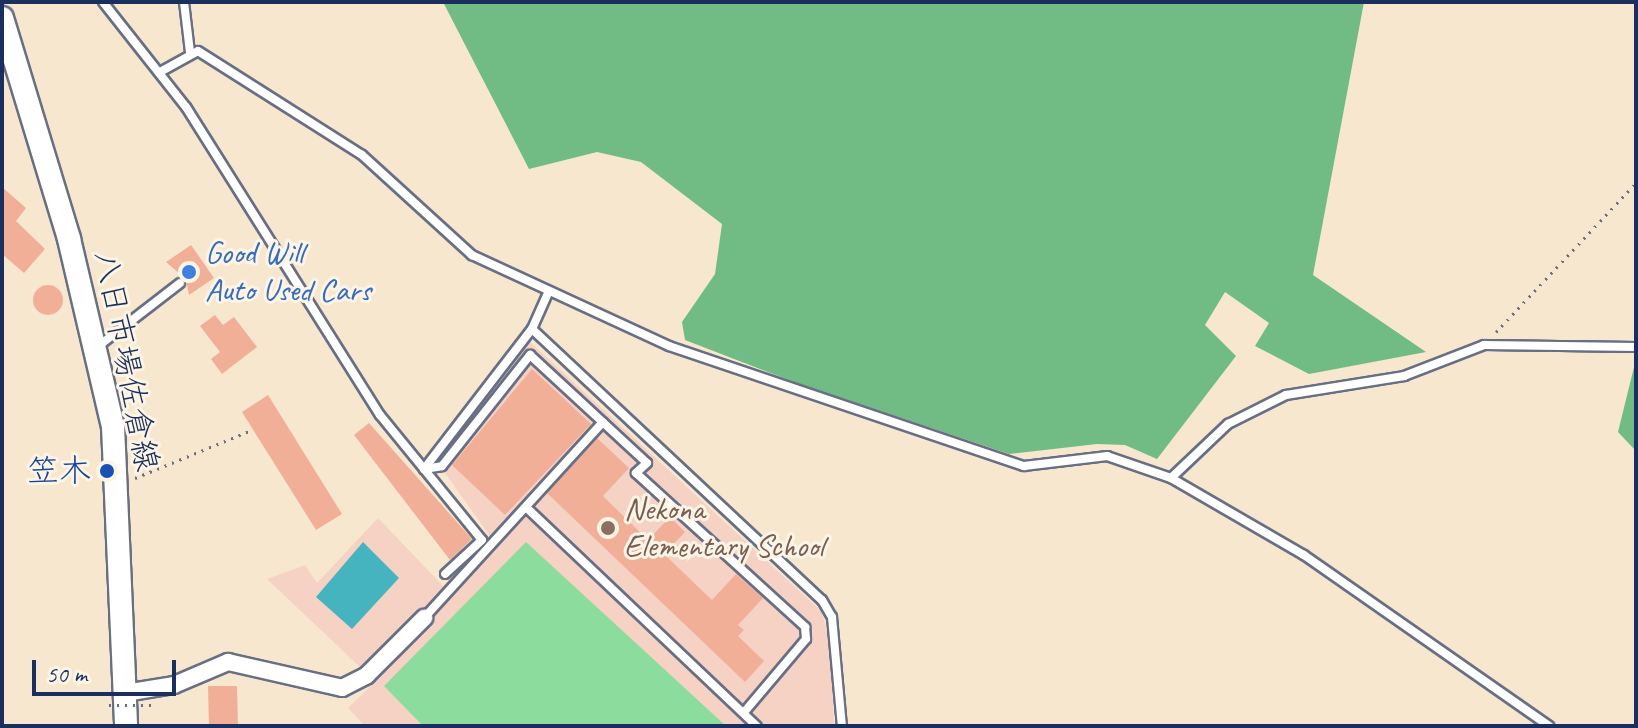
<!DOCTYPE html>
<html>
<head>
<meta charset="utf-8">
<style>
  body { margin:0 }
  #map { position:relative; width:1638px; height:728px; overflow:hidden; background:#f6e7ce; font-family:Caveat,"Klee One",sans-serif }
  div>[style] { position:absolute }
  .built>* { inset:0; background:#f6d2c5 }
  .green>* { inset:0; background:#8bdc9d }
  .forest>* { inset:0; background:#70bc84 }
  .water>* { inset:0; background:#45b4bf }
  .building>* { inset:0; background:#f1af98 }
  .round { border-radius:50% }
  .path>* { height:3px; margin-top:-1.5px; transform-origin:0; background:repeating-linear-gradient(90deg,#686f85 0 2px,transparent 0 8px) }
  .roads { filter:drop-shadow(2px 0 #686f85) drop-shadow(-2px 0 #686f85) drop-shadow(0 2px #686f85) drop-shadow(0 -2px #686f85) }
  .service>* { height:8px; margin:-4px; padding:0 4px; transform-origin:4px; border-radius:4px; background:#fff }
  .minor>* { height:16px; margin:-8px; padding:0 8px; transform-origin:8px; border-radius:8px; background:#fff }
  .secondary>* { height:22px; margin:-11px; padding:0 11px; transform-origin:11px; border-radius:11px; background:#fff }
  .path-bridge>* { height:3px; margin-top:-1.5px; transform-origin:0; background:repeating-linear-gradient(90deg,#686f85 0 2px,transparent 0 8px) }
  .dots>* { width:22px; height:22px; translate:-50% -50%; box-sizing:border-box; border:4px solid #fcf5e5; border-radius:50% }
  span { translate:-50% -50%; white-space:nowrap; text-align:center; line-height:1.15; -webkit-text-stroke:6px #fcf5e5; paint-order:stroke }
  .shop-label { font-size:32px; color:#366cbe }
  .left { translate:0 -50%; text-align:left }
  .street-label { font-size:32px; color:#1b2f5e }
  .transit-label { font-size:32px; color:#164399 }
  .right { translate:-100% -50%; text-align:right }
  .education-label { font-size:32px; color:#785e54 }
  .frame { position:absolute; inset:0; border:4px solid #1b2f5e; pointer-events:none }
  .scale { position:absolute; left:32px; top:660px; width:144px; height:36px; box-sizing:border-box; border:4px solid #1b2f5e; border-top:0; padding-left:10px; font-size:24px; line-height:28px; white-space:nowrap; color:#1b2f5e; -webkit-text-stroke:6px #fcf5e5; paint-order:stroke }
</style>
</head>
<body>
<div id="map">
  <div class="built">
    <i style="clip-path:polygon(530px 342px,821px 611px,830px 639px,834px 726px,365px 726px,348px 708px,432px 626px,416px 612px,361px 668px,267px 579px,305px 565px,317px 583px,378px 518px,443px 586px,492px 539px,438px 463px)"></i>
  </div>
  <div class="green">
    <i style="clip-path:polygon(526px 542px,726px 726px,423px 726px,384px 686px)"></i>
  </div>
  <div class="forest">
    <i style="clip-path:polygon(443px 2px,1364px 2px,1313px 275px,1426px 352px,1309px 374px,1255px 346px,1269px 323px,1225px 292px,1205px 325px,1236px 356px,1157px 459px,1125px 445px,1097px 444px,1009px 454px,794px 382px,685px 340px,682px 322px,715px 274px,722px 224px,641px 162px,597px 152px,529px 169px)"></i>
    <i style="clip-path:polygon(1636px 359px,1636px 451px,1618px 432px)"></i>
  </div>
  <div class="water">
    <i style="clip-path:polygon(363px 542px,399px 578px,352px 629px,316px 597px)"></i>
  </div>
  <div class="building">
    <i style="clip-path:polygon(2px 187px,26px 208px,16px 221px,45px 249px,24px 273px,2px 254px)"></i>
    <i style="clip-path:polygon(191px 245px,214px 278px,189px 295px,186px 279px,166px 262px)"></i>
    <i class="round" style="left:33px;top:285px;width:30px;height:30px"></i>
    <i style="clip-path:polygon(215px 315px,223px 325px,234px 317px,257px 347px,222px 374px,211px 359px,220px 352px,200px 326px)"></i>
    <i style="clip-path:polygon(532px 369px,591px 424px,505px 515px,452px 465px)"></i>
    <i style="clip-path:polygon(268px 395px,342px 514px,316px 530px,242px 412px)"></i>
    <i style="clip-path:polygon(369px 423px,472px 539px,450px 560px,354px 435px)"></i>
    <i style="clip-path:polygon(597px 438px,629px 468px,603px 496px,648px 540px,670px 517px,685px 532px,664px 554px,712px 600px,736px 574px,763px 598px,738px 625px,744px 630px,738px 636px,764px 661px,745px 682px,547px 493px)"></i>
    <i style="clip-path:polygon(208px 686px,237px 686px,238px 726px,209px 726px)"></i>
  </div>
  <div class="path">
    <i style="left:1496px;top:332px;width:204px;rotate:-46.8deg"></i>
    <i style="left:135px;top:478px;width:126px;rotate:-22.3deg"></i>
  </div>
  <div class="roads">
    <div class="service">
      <i style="left:103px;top:2px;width:134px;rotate:51.7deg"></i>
      <i style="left:186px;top:107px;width:364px;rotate:57.8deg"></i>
      <i style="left:380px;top:415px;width:161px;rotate:50.8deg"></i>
      <i style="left:482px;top:540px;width:50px;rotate:137.4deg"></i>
      <i style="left:184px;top:2px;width:50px;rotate:83.2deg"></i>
      <i style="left:160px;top:72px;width:43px;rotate:-28.9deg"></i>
      <i style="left:198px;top:51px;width:194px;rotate:32.4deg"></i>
      <i style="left:362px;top:155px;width:149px;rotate:42.3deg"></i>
      <i style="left:472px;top:255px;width:217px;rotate:24.8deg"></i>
      <i style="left:669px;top:346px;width:375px;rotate:18.7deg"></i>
      <i style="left:1024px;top:466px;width:84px;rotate:-6.9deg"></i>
      <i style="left:1107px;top:456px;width:68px;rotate:19deg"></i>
      <i style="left:1171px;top:478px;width:154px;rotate:30.1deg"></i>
      <i style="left:1304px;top:555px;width:299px;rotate:34.9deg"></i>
      <i style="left:532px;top:329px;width:397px;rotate:43.1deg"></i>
      <i style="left:822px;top:600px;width:20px;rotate:60deg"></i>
      <i style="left:832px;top:617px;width:109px;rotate:84.8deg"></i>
      <i style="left:96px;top:348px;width:106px;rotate:-37.7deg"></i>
      <i style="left:424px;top:469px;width:18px;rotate:-9deg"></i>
      <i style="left:442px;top:466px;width:142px;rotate:-51.6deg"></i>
      <i style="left:530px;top:355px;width:159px;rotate:42.7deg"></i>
      <i style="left:647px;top:463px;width:15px;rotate:138deg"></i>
      <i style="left:636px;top:473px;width:229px;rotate:42.3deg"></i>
      <i style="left:805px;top:627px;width:12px;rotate:85deg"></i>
      <i style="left:806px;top:639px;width:93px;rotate:130.2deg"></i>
      <i style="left:424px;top:469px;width:177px;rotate:-52.4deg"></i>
      <i style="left:532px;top:329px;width:37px;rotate:-66deg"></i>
      <i style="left:1171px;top:478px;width:79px;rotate:-43.5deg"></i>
      <i style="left:1228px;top:424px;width:65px;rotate:-26.6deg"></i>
      <i style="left:1286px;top:395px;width:120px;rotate:-9.1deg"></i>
      <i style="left:1404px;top:376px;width:86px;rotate:-21.2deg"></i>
      <i style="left:1484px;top:345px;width:152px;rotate:0.8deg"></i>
      <i style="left:529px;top:510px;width:314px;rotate:43.5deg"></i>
      <i style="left:424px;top:618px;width:265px;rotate:-47.6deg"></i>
    </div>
    <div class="minor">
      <i style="left:125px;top:693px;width:50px;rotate:-9.3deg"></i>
      <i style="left:174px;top:685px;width:59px;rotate:-23.1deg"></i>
      <i style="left:228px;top:662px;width:117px;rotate:12.8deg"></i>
      <i style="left:342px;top:688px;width:28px;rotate:-27deg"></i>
      <i style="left:367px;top:675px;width:81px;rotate:-45deg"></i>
    </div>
    <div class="secondary">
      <i style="left:2px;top:18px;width:231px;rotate:73.1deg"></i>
      <i style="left:69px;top:239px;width:192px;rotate:76.8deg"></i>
      <i style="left:113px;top:426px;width:300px;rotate:87.5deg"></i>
    </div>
  </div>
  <div class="path-bridge">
    <i style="left:109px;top:705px;width:44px"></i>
  </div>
  <div class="dots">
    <i style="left:189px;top:272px;background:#3f7fe0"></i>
    <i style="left:107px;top:471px;background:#1a4fb4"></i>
    <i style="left:608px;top:528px;background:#8d6e63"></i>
  </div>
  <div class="shop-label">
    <span class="left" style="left:205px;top:272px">Good Will<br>Auto Used Cars</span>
  </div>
  <div class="street-label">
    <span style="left:126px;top:361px;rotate:79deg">八日市場佐倉線</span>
  </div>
  <div class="transit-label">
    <span class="right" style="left:91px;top:471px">笠木</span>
  </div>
  <div class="education-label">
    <span class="left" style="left:624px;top:528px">Nekona<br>Elementary School</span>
  </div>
  <div class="frame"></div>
  <div class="scale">50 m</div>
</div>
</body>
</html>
